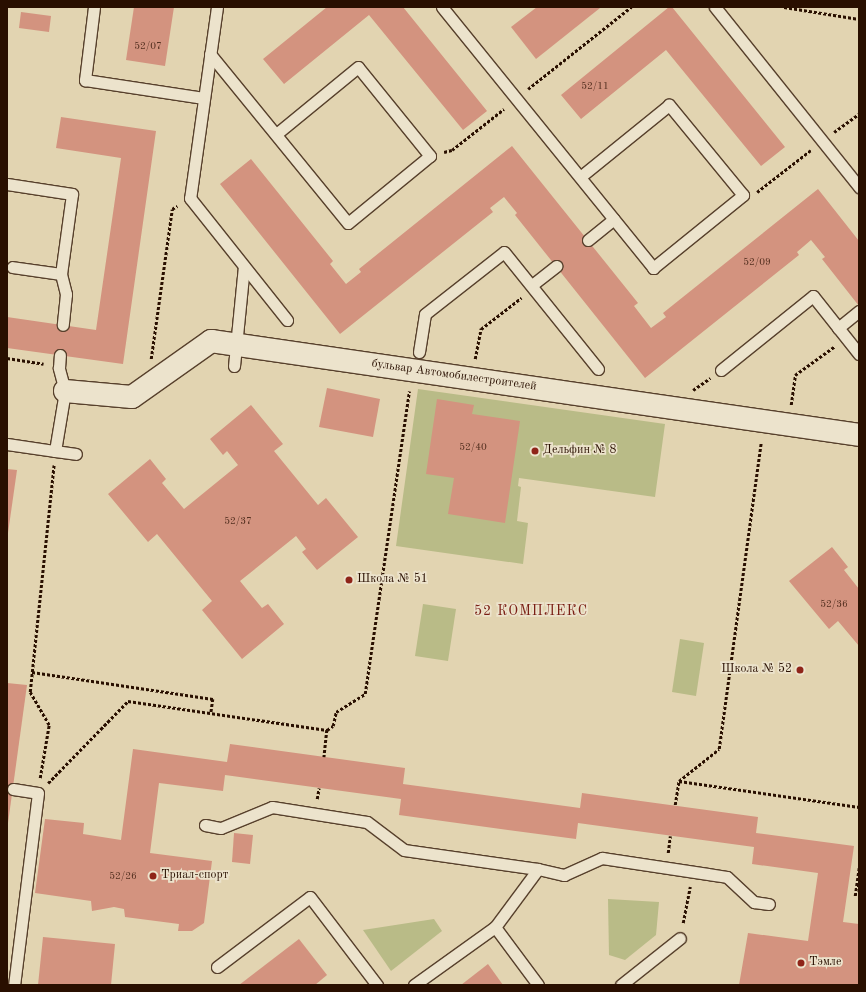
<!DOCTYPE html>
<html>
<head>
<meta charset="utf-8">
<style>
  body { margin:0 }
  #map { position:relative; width:866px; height:992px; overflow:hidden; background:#e2d4b1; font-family:"Old Standard TT",serif }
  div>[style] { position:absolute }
  .green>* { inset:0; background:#b9bb87 }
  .building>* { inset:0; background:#d3937f }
  .path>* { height:2.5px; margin-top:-1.25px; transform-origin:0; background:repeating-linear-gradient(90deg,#290f00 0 3px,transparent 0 5px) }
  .roads { filter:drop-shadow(1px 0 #57402c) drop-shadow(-1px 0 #57402c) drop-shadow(0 1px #57402c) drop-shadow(0 -1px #57402c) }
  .lane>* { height:11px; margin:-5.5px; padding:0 5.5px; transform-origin:5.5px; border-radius:5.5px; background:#ece3cc }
  .street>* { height:22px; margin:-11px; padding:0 11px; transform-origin:11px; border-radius:11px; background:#ece3cc }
  .dots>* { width:11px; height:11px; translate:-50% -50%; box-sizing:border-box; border:2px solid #ece3cc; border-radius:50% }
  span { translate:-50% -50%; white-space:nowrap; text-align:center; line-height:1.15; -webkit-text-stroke:3.5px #ece3cc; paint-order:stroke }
  .number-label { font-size:10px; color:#543020 }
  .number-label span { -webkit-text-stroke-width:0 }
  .street-label { font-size:12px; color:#290f00 }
  .poi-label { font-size:12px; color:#290f00 }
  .left { translate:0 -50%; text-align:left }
  .right { translate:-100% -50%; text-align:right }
  .quarter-label { font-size:14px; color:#7a1f14; letter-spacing:1px }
  .frame { position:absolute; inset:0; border:8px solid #290f00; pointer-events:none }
</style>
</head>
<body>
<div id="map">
  <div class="green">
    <i style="clip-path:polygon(418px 389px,665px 424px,655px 497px,519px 478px,518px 486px,521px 487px,517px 521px,528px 523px,523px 564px,396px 546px)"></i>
    <i style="clip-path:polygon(423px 604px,456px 609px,448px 661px,415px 656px)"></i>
    <i style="clip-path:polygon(680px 639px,704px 643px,696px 696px,672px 692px)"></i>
    <i style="clip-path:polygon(608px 899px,659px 902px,656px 935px,625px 960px,609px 955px)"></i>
    <i style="clip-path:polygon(434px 919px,442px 931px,391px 971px,363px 930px)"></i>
  </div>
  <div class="building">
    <i style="clip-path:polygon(134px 7px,174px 7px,165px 66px,126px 60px)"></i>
    <i style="clip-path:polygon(327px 7px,403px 7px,487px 111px,463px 130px,369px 15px,284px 84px,263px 59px)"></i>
    <i style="clip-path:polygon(537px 7px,599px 7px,600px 8px,536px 59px,511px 27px)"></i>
    <i style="clip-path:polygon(669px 7px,672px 7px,785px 147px,761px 166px,666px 50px,581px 119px,561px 95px)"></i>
    <i style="clip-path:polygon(21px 12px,51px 16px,49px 32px,19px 28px)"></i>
    <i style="clip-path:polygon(61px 117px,156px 131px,123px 364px,7px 348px,7px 317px,96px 330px,121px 158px,56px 148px)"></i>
    <i style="clip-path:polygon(512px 146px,638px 303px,634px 306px,651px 328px,666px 317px,663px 313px,818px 189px,859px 241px,859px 306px,822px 259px,825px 257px,811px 240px,797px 252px,799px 255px,645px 378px,515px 215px,517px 213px,504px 197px,490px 208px,493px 212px,340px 334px,220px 184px,251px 159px,333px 261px,330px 264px,346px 284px,361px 272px,359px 269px)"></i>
    <i style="clip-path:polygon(327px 388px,380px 399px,373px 437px,319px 427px)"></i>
    <i style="clip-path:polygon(437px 399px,474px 405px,472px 414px,520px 421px,505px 523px,448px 514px,454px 478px,426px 474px)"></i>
    <i style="clip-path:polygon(251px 405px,283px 444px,274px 451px,318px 505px,326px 498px,358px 537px,317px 570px,302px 552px,306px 549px,296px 536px,240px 581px,262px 608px,268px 604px,284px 624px,242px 659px,202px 610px,212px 601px,157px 534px,148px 542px,108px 494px,150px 459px,166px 479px,162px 483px,184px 509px,238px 465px,227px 451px,223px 455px,210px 439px)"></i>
    <i style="clip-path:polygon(7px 469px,17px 470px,8px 533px,7px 533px)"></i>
    <i style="clip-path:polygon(832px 547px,848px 567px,844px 570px,859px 589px,859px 646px,838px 621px,829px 629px,789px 581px)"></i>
    <i style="clip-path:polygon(7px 683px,27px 685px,8px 823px,7px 823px)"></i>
    <i style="clip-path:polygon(230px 744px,405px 768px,403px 784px,580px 808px,582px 793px,758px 817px,756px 833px,854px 846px,843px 922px,859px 924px,859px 985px,739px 985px,748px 933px,808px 941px,818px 873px,752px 864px,754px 847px,578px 823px,576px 839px,508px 830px,399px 815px,401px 799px,225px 775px,223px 791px,159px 783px,150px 853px,212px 861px,204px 923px,192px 931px,178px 931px,179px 924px,125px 917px,124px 909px,114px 907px,92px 911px,91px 901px,35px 893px,45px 819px,84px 823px,83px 834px,121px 840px,133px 749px,227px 762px)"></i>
    <i style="clip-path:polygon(234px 833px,253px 835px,250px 864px,232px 862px)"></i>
    <i style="clip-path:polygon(43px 937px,115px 944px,111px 985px,38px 985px)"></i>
    <i style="clip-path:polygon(299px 939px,327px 975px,315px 985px,239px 985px)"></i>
    <i style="clip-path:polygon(488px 964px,503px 985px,461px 985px)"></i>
  </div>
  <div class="path">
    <i style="left:784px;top:7px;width:76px;rotate:9.1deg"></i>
    <i style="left:528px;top:89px;width:132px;rotate:-38.5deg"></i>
    <i style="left:834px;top:132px;width:31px;rotate:-36deg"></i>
    <i style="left:444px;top:152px;width:8px;rotate:-14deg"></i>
    <i style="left:452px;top:150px;width:66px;rotate:-38.3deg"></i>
    <i style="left:757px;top:192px;width:68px;rotate:-37.9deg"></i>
    <i style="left:7px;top:358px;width:37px;rotate:9deg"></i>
    <i style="left:151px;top:359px;width:151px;rotate:-82deg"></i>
    <i style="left:172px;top:209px;width:6px;rotate:-31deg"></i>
    <i style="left:475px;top:359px;width:31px;rotate:-79deg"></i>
    <i style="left:481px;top:329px;width:51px;rotate:-37.8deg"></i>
    <i style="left:693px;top:390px;width:21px;rotate:-35deg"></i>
    <i style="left:791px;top:405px;width:30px;rotate:-82deg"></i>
    <i style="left:795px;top:375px;width:49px;rotate:-35.9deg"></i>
    <i style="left:32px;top:672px;width:183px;rotate:8.5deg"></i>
    <i style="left:213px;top:699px;width:14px;rotate:98deg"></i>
    <i style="left:327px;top:730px;width:7px;rotate:-34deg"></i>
    <i style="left:333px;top:726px;width:14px;rotate:-78deg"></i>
    <i style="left:336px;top:712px;width:34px;rotate:-32deg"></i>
    <i style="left:365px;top:694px;width:306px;rotate:-81.7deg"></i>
    <i style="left:40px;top:778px;width:54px;rotate:-80.4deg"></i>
    <i style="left:49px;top:725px;width:38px;rotate:-120deg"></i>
    <i style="left:30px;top:692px;width:228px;rotate:-84deg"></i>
    <i style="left:679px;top:781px;width:51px;rotate:-38.7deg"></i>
    <i style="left:719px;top:749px;width:310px;rotate:-82.2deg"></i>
    <i style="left:48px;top:783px;width:115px;rotate:-45.7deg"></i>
    <i style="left:128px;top:701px;width:201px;rotate:8.3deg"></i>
    <i style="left:327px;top:730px;width:27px;rotate:96deg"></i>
    <i style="left:317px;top:799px;width:11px;rotate:-80deg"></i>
    <i style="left:675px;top:805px;width:24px;rotate:-81deg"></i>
    <i style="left:679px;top:781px;width:182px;rotate:8.2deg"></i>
    <i style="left:668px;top:853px;width:17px;rotate:-83deg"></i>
    <i style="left:855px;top:896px;width:29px;rotate:-82deg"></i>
    <i style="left:683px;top:923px;width:37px;rotate:-79deg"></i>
  </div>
  <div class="roads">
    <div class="lane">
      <i style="left:94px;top:7px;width:74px;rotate:97deg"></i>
      <i style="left:85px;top:80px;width:120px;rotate:8.6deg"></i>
      <i style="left:217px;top:7px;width:193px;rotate:98deg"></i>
      <i style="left:190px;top:198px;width:156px;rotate:51.5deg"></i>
      <i style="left:442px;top:7px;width:336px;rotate:51deg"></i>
      <i style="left:653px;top:268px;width:116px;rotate:-39deg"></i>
      <i style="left:743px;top:195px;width:117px;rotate:-129.4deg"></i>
      <i style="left:669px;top:105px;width:114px;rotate:141deg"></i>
      <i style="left:715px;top:7px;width:231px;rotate:51.3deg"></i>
      <i style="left:210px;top:54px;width:218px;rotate:50.8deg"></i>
      <i style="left:348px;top:223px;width:106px;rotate:-39.3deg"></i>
      <i style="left:430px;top:156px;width:114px;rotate:-129deg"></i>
      <i style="left:358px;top:67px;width:106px;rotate:140.7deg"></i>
      <i style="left:7px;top:184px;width:66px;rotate:8.7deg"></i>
      <i style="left:72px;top:194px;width:81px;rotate:97.8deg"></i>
      <i style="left:61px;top:274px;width:49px;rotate:-171.9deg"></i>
      <i style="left:588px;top:240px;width:33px;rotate:-39deg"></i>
      <i style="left:61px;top:274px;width:21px;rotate:76deg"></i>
      <i style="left:66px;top:294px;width:31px;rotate:96deg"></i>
      <i style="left:532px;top:285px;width:31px;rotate:-38deg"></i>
      <i style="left:838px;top:328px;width:27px;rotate:-39deg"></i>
      <i style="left:419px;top:352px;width:38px;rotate:-81deg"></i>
      <i style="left:425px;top:314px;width:100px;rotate:-38.1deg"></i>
      <i style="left:504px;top:252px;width:150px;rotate:51.2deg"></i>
      <i style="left:234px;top:366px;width:100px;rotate:-84.3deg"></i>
      <i style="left:721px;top:370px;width:118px;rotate:-38.8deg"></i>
      <i style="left:813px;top:296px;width:74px;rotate:51.6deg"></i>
      <i style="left:7px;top:444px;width:49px;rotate:8.3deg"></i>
      <i style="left:55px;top:451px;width:61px;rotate:-80.5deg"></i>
      <i style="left:65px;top:391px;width:24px;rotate:-105deg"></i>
      <i style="left:59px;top:368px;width:13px;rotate:-86deg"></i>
      <i style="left:55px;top:451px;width:21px;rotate:8deg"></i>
      <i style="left:13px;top:789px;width:25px;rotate:9deg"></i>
      <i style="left:38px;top:793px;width:193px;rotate:97.1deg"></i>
      <i style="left:205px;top:825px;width:16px;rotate:11deg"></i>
      <i style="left:221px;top:828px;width:55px;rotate:-22.4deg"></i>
      <i style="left:272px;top:807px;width:96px;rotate:9deg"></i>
      <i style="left:367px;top:822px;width:46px;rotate:37.1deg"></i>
      <i style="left:404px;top:850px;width:135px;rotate:8.1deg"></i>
      <i style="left:538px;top:869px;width:27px;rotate:13deg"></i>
      <i style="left:564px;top:875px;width:42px;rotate:-24.1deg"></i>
      <i style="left:602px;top:858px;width:126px;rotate:8.6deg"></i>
      <i style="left:727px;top:877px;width:37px;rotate:43deg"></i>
      <i style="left:754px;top:902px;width:15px;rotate:8deg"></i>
      <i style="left:495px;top:927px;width:72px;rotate:-53.4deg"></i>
      <i style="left:217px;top:967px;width:116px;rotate:-37deg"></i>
      <i style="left:310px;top:897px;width:111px;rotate:52.7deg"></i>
      <i style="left:414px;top:985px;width:100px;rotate:-35.6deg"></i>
      <i style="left:495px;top:927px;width:72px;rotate:53.4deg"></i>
      <i style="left:621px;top:985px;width:75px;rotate:-38.5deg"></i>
    </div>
    <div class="street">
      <i style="left:65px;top:391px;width:67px;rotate:5.1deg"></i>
      <i style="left:132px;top:397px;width:97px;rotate:-35.3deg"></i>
      <i style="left:211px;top:341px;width:655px;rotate:8.25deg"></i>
    </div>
  </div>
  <div class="dots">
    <i style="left:535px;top:451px;background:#8f2418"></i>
    <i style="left:349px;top:580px;background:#8f2418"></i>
    <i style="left:800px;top:670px;background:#8f2418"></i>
    <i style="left:153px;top:876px;background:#8f2418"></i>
    <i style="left:801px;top:963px;background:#8f2418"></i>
  </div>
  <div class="number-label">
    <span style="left:148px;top:47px">52/07</span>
    <span style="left:595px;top:87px">52/11</span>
    <span style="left:757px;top:263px">52/09</span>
    <span style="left:473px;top:448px">52/40</span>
    <span style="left:238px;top:522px">52/37</span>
    <span style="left:834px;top:605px">52/36</span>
    <span style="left:123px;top:877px">52/26</span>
  </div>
  <div class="street-label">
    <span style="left:454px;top:376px;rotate:8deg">бульвар Автомобилестроителей</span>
  </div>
  <div class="poi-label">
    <span class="left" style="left:543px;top:451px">Дельфин № 8</span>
    <span class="left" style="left:357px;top:580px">Школа № 51</span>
    <span class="right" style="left:792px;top:670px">Школа № 52</span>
    <span class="left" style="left:161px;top:876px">Триал-спорт</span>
    <span class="left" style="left:809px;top:963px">Тэмле</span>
  </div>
  <div class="quarter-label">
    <span style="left:531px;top:611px">52 КОМПЛЕКС</span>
  </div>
  <div class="frame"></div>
</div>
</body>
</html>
